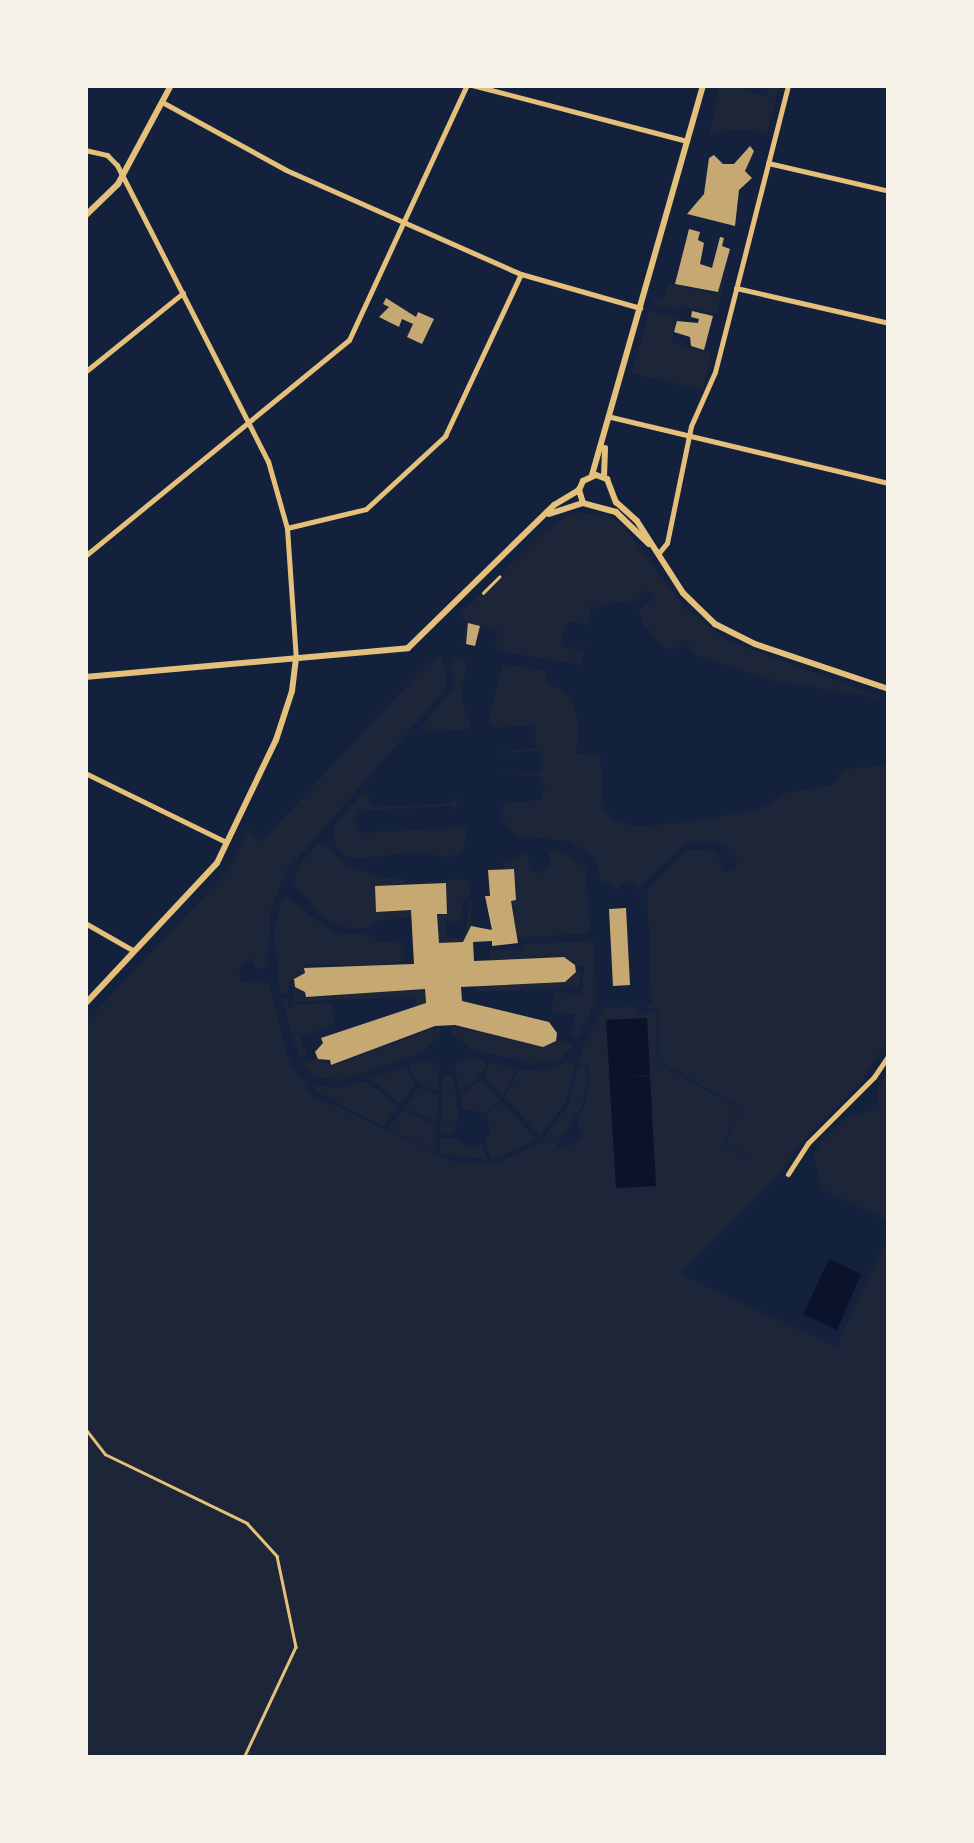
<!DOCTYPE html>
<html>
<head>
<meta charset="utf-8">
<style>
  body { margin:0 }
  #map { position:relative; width:974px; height:1843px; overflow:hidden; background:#14213d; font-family:"Exo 2",sans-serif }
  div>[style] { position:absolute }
  .green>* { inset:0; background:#1d2539 }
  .water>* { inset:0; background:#0b132b }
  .building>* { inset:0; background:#c6a872 }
  .path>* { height:2.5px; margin:-1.25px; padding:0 1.25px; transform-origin:1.25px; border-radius:1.25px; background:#e5c07b }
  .minor>* { height:5px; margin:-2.5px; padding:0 2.5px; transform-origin:2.5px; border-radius:2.5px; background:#e5c07b }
  .tertiary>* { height:6px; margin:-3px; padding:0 3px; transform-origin:3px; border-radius:3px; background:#e5c07b }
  span { translate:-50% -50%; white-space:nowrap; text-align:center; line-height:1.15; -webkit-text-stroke:8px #f6f1e7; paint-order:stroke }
  .frame { position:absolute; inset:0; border:88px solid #f6f1e7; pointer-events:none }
</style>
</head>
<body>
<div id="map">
  <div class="green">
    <i style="clip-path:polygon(720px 85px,742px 85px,744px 91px,767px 96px,770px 85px,779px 85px,767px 134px,750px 130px,718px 131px,709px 136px)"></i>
    <i style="clip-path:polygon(721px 278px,724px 280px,716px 314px,680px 306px,675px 309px,655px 304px,652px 299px,664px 300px,668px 283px,717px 295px)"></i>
    <i style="clip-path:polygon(649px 311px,677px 318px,671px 342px,711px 353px,702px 390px,632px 373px)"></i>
    <i style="clip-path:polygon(574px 512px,607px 516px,622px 525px,684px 607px,726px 640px,889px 700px,777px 681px,714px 662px,694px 654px,685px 638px,676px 650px,664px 647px,642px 623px,639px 610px,655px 597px,647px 589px,632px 604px,616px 602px,599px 608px,599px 615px,596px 607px,590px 606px,586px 635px,586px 624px,568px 622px,562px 634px,564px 647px,582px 650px,585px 639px,582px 665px,496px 651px,500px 647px,495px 645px,498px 630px,469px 623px,463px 644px,467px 621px,460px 614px,545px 531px)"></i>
    <i style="clip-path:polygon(441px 656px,447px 678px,443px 692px,286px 871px,271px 909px,267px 962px,262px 963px,266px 967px,257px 970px,250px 955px,250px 962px,242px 961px,245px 965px,239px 966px,240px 982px,264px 980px,270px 985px,288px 1058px,313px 1096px,460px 1164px,497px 1163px,540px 1142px,547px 1145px,543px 1140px,568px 1104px,579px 1066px,585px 1067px,588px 1076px,583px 1104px,553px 1151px,577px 1142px,581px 1135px,578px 1123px,591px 1082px,588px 1066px,579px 1063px,583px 1046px,603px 1008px,636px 1006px,637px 1016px,657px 1009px,657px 1062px,739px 1108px,724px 1144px,759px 1163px,726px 1143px,740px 1107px,659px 1061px,658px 1008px,643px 1008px,652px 1004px,647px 890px,687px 850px,714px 849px,726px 872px,735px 870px,737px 859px,728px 853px,726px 843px,685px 844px,637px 889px,636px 883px,622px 883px,618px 890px,601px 880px,594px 857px,569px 841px,516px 836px,500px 816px,501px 808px,507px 803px,542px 800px,545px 785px,541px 776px,496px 775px,540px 773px,544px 760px,539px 751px,495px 753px,536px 747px,535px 725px,494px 728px,488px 724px,502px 664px,548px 671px,545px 680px,571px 697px,579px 724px,576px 753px,600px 756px,604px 811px,616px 822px,637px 826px,681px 823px,759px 810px,785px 793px,832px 785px,845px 769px,889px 765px,889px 1039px,863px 1079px,795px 1150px,783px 1171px,680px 1274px,836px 1347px,889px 1234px,889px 1758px,85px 1758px,85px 1023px,227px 872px,244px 842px,245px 828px,261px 842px,428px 663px,438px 663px,431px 660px)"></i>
    <i style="clip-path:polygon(451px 657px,467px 662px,461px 696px,471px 729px,425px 732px,420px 729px,453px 689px)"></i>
    <i style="clip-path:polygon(366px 789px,372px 807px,453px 803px,457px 797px,456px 812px,453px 806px,358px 811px,355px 824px,359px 833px,467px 827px,462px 853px,446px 857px,419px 852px,355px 859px,342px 854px,334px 843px,334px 827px)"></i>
    <i style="clip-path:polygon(318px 843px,326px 845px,348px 866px,383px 878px,403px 879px,403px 884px,375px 886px,376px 912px,411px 911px,411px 918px,377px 920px,372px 927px,351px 929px,327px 921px,293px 883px,297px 868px)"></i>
    <i style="clip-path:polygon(549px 851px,565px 853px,586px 868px,590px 933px,518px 938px,511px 901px,516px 900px,515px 869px,504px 869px,503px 862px,528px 853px,529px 870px,541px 873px,549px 868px)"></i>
    <i style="clip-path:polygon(463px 879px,469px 882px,471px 895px,463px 901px,460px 922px,446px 921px,445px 938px,464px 939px,470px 899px,472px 926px,462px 942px,439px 943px,438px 915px,448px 914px,446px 882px,417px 882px)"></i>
    <i style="clip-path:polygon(286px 897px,335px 933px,373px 935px,378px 942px,403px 941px,404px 961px,380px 966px,305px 964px,304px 973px,289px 982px,288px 993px,280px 993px,274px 933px,281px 901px)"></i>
    <i style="clip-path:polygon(594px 941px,596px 1000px,578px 1039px,570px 1037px,576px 1015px,552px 1012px,554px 992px,582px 994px,584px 966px,576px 967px,564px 956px,550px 957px,549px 953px,544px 957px,490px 960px,489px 956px,490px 950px,522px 949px,522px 944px)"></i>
    <i style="clip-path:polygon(576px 971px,581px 972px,579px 987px,475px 992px,475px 987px,565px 982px)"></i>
    <i style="clip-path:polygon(294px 985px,306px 998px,425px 989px,425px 1003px,415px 1006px,415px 996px,293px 1002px)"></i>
    <i style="clip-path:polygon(288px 997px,289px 1010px,293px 1005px,331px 1003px,335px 1024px,303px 1036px,298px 1033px,307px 1055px,299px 1058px,281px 998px)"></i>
    <i style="clip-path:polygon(440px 1026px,440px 1036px,421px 1053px,344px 1080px,316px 1077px,301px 1064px,317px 1057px,332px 1066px)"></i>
    <i style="clip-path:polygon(451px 1026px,543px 1047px,556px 1039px,574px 1045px,558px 1060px,534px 1064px,473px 1050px,452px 1035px)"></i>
    <i style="clip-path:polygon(471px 1057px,485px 1061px,485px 1066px,477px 1080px,459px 1091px,455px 1065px)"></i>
    <i style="clip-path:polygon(423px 1060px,440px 1065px,438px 1092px,422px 1085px,411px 1072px,410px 1064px)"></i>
    <i style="clip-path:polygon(568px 1061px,575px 1065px,566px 1101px,540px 1137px,505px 1098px,520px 1069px,545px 1071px)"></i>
    <i style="clip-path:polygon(490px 1062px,516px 1069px,503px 1096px,484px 1077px)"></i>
    <i style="clip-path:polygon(404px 1066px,416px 1084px,400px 1104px,370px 1079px)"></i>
    <i style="clip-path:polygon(889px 1073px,889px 1221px,821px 1189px,814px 1155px,820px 1142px,848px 1116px,870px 1111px,878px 1100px,878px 1086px)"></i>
    <i style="clip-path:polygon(452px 1075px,459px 1112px,453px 1134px,440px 1135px,443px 1076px)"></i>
    <i style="clip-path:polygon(482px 1080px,500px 1100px,485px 1113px,462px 1109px,460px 1095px)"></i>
    <i style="clip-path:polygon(366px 1081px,398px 1107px,383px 1127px,314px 1090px,316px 1085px,337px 1088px)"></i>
    <i style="clip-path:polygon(419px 1087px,438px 1096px,436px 1122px,404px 1108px)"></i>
    <i style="clip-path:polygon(502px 1102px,537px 1139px,492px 1160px,485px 1142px,490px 1131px,487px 1115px)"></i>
    <i style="clip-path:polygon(402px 1110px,436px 1125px,435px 1151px,387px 1129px)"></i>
    <i style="clip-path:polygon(440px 1138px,454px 1138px,468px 1146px,482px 1144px,488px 1160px,440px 1154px)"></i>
  </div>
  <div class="water">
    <i style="clip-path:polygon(647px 1018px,650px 1075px,624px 1077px,650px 1076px,656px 1186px,616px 1188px,606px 1020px)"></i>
    <i style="clip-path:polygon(829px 1259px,861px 1274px,837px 1330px,803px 1314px)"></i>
  </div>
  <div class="building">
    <i style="clip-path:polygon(750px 146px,754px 151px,745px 171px,752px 178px,739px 190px,735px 226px,687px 214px,704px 194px,709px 158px,714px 155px,723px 164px,734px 164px)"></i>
    <i style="clip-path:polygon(689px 229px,700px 232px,698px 240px,704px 243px,700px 264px,712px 268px,720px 237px,724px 238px,722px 246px,730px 249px,718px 292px,675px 284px)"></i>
    <i style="clip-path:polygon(386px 298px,416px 317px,418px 312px,434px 319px,422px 344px,407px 337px,413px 324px,402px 319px,399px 327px,379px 317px,389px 307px,383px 304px)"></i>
    <i style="clip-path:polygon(692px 311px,713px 316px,704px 350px,691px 346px,690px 337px,674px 332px,677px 321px,698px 323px,699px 319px,691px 317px)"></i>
    <i style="clip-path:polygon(468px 623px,480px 626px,475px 646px,466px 644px)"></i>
    <i style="clip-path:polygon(514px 869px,516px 900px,511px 901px,518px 943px,492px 946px,492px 941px,473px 942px,474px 961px,564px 957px,575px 965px,576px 972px,565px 982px,461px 987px,462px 1001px,549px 1022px,557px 1033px,556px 1041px,543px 1047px,455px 1025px,435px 1026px,331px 1065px,330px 1060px,318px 1059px,315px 1052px,323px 1043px,321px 1038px,426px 1003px,425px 989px,306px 997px,305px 992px,295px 987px,294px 979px,305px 973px,304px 968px,414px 964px,411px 910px,376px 912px,375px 886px,446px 883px,447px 914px,437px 914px,439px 943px,463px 942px,471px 926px,492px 930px,485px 896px,490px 896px,488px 870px)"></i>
    <i style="clip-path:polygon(626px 908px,630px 985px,613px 986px,609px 909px)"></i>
  </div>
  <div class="path">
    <i style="left:483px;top:593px;width:23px;rotate:-45deg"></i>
    <i style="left:85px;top:1428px;width:33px;rotate:52deg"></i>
    <i style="left:105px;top:1454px;width:158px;rotate:25.9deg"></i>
    <i style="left:247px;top:1523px;width:45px;rotate:47.7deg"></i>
    <i style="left:277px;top:1556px;width:93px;rotate:78.2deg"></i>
    <i style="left:296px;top:1647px;width:123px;rotate:115.1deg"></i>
  </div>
  <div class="minor">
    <i style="left:472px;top:85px;width:222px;rotate:14.6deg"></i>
    <i style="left:162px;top:102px;width:141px;rotate:28.7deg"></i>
    <i style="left:286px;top:170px;width:257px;rotate:23.9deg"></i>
    <i style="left:521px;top:274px;width:124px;rotate:15.9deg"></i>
    <i style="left:85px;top:150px;width:23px;rotate:13deg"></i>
    <i style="left:107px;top:155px;width:14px;rotate:45deg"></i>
    <i style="left:117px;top:165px;width:332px;rotate:63deg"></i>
    <i style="left:268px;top:461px;width:70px;rotate:74.2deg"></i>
    <i style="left:287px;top:528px;width:131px;rotate:86.1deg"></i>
    <i style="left:768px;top:163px;width:124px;rotate:13deg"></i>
    <i style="left:736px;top:288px;width:157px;rotate:12.9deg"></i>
    <i style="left:85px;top:372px;width:126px;rotate:-38.9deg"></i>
    <i style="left:611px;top:417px;width:286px;rotate:13.4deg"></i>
    <i style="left:287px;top:528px;width:81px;rotate:-13.5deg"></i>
    <i style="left:366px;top:509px;width:108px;rotate:-42.7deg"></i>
    <i style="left:445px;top:436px;width:179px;rotate:-64.9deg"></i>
    <i style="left:658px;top:554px;width:14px;rotate:-51deg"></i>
    <i style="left:667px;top:543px;width:119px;rotate:-78.4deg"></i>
    <i style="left:691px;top:426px;width:59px;rotate:-66deg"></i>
    <i style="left:715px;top:372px;width:296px;rotate:-75.7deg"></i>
    <i style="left:85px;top:556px;width:341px;rotate:-39.3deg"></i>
    <i style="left:349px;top:340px;width:281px;rotate:-65.2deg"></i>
    <i style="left:85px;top:773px;width:157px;rotate:26.1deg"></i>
    <i style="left:85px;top:923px;width:56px;rotate:29.7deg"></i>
    <i style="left:788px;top:1174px;width:37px;rotate:-57deg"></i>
    <i style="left:808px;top:1143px;width:93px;rotate:-45deg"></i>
    <i style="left:874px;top:1077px;width:27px;rotate:-56deg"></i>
  </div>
  <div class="tertiary">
    <i style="left:85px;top:216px;width:46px;rotate:-44.1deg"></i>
    <i style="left:118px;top:184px;width:112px;rotate:-61.8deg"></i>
    <i style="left:592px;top:475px;width:405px;rotate:-74.1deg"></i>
    <i style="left:604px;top:477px;width:29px;rotate:-88deg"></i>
    <i style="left:549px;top:514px;width:36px;rotate:-18deg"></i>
    <i style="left:649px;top:544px;width:46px;rotate:-135.9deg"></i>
    <i style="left:616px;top:512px;width:34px;rotate:-165deg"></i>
    <i style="left:583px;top:503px;width:14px;rotate:-107deg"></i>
    <i style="left:579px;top:490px;width:10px;rotate:-66deg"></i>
    <i style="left:583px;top:481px;width:14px;rotate:-25deg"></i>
    <i style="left:596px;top:475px;width:12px;rotate:20deg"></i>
    <i style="left:607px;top:479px;width:25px;rotate:69deg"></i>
    <i style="left:616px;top:502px;width:28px;rotate:42deg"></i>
    <i style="left:637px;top:521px;width:85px;rotate:57.4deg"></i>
    <i style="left:683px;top:593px;width:45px;rotate:44.1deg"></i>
    <i style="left:715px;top:624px;width:45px;rotate:26.6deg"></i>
    <i style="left:755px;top:644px;width:141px;rotate:18.6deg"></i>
    <i style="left:85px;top:677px;width:324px;rotate:-5.1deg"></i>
    <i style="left:408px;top:648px;width:204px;rotate:-44.4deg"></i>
    <i style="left:554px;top:505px;width:29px;rotate:-31deg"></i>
    <i style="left:85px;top:1004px;width:193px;rotate:-46.9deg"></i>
    <i style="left:217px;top:863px;width:136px;rotate:-64.4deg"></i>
    <i style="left:276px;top:740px;width:52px;rotate:-71.9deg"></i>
    <i style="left:292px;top:691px;width:32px;rotate:-83deg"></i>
  </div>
  <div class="frame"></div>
</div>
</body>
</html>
